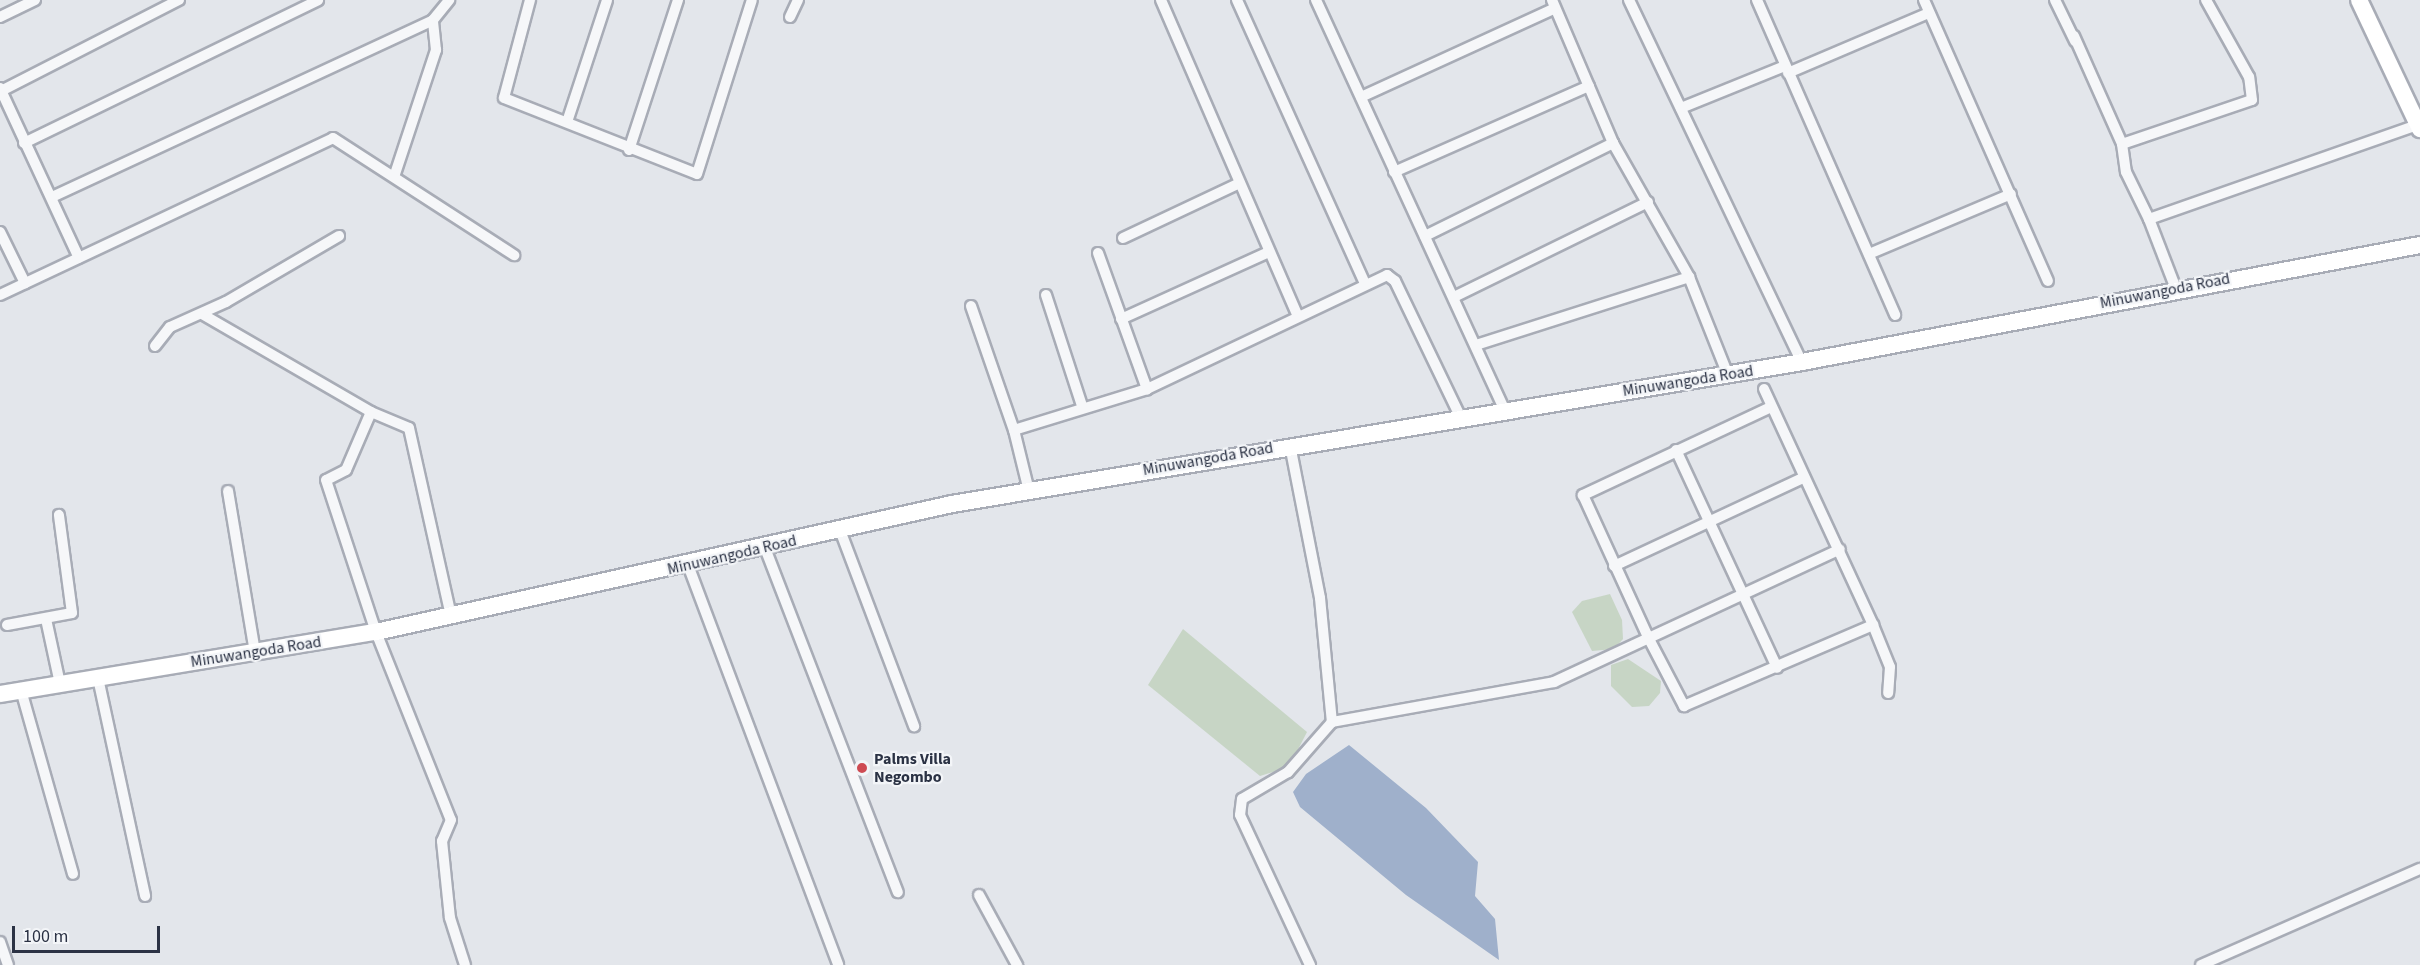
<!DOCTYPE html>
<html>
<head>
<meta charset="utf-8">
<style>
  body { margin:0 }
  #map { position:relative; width:2420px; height:965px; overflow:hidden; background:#e3e6eb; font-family:"Source Sans 3",sans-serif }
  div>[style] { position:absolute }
  .green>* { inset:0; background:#c7d5c5 }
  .water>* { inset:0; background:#9fb0cb }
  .roads { filter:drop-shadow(2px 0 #a8acb6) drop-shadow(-2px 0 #a8acb6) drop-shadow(0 2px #a8acb6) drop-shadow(0 -2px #a8acb6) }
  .minor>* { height:10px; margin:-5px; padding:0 5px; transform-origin:5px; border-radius:5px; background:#f6f7f9 }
  .primary>* { height:16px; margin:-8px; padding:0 8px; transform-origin:8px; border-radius:8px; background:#fff }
  .dots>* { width:16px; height:16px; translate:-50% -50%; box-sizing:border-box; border:3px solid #f3f5f8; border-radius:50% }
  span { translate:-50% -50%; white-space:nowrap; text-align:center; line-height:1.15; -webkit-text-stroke:4.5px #f3f5f8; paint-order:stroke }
  .street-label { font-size:16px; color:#2b3244 }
  .poi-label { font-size:16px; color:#2b3244; font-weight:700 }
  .left { translate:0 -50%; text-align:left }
  .scale { position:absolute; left:12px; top:926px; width:148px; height:27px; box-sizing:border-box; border:3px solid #2b3244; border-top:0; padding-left:8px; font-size:18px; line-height:21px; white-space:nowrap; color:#2b3244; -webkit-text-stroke:4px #f3f5f8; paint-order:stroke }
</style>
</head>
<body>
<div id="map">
  <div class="green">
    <i style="clip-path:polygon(1610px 594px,1622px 620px,1623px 639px,1614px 649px,1592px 651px,1572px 612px,1582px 601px)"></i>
    <i style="clip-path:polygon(1183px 629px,1307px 732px,1289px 767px,1260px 776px,1148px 685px)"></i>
    <i style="clip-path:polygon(1628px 659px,1661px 681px,1660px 693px,1649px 706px,1632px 707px,1611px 686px,1611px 665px)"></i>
  </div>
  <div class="water">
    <i style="clip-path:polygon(1349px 745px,1426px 808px,1478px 862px,1475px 896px,1495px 919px,1499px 960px,1406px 895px,1300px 807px,1293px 792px,1306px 774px)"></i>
  </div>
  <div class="roads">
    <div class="minor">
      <i style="left:530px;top:0;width:101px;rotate:104.9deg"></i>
      <i style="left:504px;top:98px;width:207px;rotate:21.5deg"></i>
      <i style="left:697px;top:174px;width:182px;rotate:-72.5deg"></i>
      <i style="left:1161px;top:0;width:343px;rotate:66.6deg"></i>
      <i style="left:1237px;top:0;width:311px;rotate:65.7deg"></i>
      <i style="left:1316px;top:0;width:452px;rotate:65.3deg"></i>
      <i style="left:1552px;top:0;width:155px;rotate:66.9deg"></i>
      <i style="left:1613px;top:143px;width:154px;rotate:60.4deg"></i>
      <i style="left:1689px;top:277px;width:105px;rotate:68.3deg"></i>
      <i style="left:1629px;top:0;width:401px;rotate:64.5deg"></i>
      <i style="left:1757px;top:0;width:344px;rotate:66.3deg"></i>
      <i style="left:1924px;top:0;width:307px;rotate:66.2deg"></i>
      <i style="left:2055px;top:0;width:46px;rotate:64deg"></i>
      <i style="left:0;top:17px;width:39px;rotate:-26deg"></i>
      <i style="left:790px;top:17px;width:19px;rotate:-65deg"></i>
      <i style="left:2074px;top:36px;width:118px;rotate:66deg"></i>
      <i style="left:2122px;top:144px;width:137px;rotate:-18.7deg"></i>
      <i style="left:2252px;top:100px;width:23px;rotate:-97deg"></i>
      <i style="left:2249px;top:77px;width:88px;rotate:-119.2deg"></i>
      <i style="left:1788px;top:73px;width:153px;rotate:-23.1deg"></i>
      <i style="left:0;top:88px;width:187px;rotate:65.1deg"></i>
      <i style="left:1px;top:91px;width:200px;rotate:-27.1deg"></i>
      <i style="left:1361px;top:97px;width:213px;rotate:-24.6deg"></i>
      <i style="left:1681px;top:108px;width:112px;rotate:-22deg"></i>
      <i style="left:567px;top:122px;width:128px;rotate:-71.8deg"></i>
      <i style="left:24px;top:143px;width:327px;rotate:-25.9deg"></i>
      <i style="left:2122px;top:144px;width:28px;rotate:82deg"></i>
      <i style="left:2126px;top:172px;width:52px;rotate:63.9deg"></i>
      <i style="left:2149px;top:219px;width:285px;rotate:-19.3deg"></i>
      <i style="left:629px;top:150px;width:158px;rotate:-71.9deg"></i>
      <i style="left:1394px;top:172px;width:213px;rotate:-23.8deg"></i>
      <i style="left:395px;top:174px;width:131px;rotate:-71.7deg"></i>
      <i style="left:436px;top:50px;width:30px;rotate:-96deg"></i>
      <i style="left:433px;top:20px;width:26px;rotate:-51deg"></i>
      <i style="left:52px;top:197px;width:420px;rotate:-24.9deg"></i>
      <i style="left:2149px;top:219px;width:75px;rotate:68.9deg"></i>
      <i style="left:0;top:232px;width:57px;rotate:63.9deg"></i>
      <i style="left:1425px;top:236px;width:210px;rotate:-26.3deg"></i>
      <i style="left:1123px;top:238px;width:129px;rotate:-25.2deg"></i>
      <i style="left:1098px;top:253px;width:145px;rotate:70.2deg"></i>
      <i style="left:1869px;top:254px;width:154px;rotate:-22.9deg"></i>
      <i style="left:0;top:295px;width:368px;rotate:-25.2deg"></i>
      <i style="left:333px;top:138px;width:216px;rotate:32.9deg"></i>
      <i style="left:1046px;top:295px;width:117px;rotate:72deg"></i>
      <i style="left:1454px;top:297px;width:216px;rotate:-26.1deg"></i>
      <i style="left:971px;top:306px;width:131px;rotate:70.9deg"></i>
      <i style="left:1014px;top:430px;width:139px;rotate:-17.1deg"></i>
      <i style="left:1147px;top:389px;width:266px;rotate:-25.4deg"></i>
      <i style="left:1387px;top:275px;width:10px;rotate:37deg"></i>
      <i style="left:1395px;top:281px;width:154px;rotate:64.3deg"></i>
      <i style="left:202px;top:314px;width:195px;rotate:30.1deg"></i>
      <i style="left:371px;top:412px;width:41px;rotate:22.8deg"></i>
      <i style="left:409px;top:428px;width:193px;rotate:77.4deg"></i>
      <i style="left:1121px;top:319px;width:162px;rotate:-24.4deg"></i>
      <i style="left:1476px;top:345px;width:224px;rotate:-17.7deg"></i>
      <i style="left:155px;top:346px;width:24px;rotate:-52deg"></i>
      <i style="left:170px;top:327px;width:61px;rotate:-24.1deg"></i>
      <i style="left:226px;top:302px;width:131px;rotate:-30.3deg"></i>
      <i style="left:1764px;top:389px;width:260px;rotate:65.2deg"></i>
      <i style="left:1873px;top:625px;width:45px;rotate:68deg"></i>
      <i style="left:1890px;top:667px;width:26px;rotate:94deg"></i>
      <i style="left:1771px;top:407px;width:208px;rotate:154.9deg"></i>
      <i style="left:1583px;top:495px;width:158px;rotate:65.4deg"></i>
      <i style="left:1649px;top:639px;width:76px;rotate:62.4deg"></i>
      <i style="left:1684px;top:706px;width:206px;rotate:-23.2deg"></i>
      <i style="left:371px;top:412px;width:63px;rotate:113.3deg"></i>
      <i style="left:346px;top:470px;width:22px;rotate:153deg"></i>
      <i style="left:326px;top:480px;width:160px;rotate:71.8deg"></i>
      <i style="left:376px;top:632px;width:202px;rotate:68.3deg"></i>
      <i style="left:451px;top:820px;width:23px;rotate:113deg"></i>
      <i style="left:442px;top:841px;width:77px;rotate:84.1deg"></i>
      <i style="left:450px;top:918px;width:49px;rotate:72.3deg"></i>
      <i style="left:1014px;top:430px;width:63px;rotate:76.2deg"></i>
      <i style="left:1290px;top:445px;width:156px;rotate:78.9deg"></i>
      <i style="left:1320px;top:598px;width:125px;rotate:84.5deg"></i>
      <i style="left:1332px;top:722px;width:67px;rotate:131.3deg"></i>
      <i style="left:1288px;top:772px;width:53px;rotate:149.6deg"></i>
      <i style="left:1242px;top:799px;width:16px;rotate:97deg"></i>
      <i style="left:1240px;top:815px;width:166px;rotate:65deg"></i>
      <i style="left:1676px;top:450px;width:240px;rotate:65.1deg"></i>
      <i style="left:228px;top:491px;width:163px;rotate:80.5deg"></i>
      <i style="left:840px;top:530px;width:210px;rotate:69.3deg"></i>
      <i style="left:765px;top:548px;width:369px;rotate:68.9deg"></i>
      <i style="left:688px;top:565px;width:427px;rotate:69.4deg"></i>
      <i style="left:1614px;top:566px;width:208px;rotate:-25deg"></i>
      <i style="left:46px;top:619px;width:66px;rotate:77.8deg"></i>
      <i style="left:7px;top:625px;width:66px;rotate:-10.5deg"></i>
      <i style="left:72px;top:613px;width:99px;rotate:-97.6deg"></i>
      <i style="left:98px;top:678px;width:223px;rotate:77.8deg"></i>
      <i style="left:21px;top:690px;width:191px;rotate:74.2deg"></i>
      <i style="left:1332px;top:722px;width:226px;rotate:-10.2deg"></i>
      <i style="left:1554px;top:682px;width:315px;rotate:-24.9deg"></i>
      <i style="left:979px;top:895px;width:80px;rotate:61.5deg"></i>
      <i style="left:0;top:942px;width:24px;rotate:71deg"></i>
      <i style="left:2201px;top:965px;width:239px;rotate:-23.7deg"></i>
    </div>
    <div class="primary">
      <i style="left:2359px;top:0;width:143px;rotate:64.7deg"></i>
      <i style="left:0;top:694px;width:381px;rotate:-9.4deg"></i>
      <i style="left:376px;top:632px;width:590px;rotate:-12.53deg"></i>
      <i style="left:952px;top:504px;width:862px;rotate:-9.48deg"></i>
      <i style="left:1802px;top:362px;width:629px;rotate:-10.72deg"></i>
    </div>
  </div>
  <div class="dots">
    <i style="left:862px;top:768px;background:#ce4b53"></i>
  </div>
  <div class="street-label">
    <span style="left:2165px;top:291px;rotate:-11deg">Minuwangoda Road</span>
    <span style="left:1688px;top:381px;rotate:-9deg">Minuwangoda Road</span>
    <span style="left:1208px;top:459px;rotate:-10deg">Minuwangoda Road</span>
    <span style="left:732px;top:555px;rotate:-13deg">Minuwangoda Road</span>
    <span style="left:256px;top:652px;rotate:-9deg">Minuwangoda Road</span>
  </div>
  <div class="poi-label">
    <span class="left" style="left:874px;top:768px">Palms Villa<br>Negombo</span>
  </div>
  <div class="scale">100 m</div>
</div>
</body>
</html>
